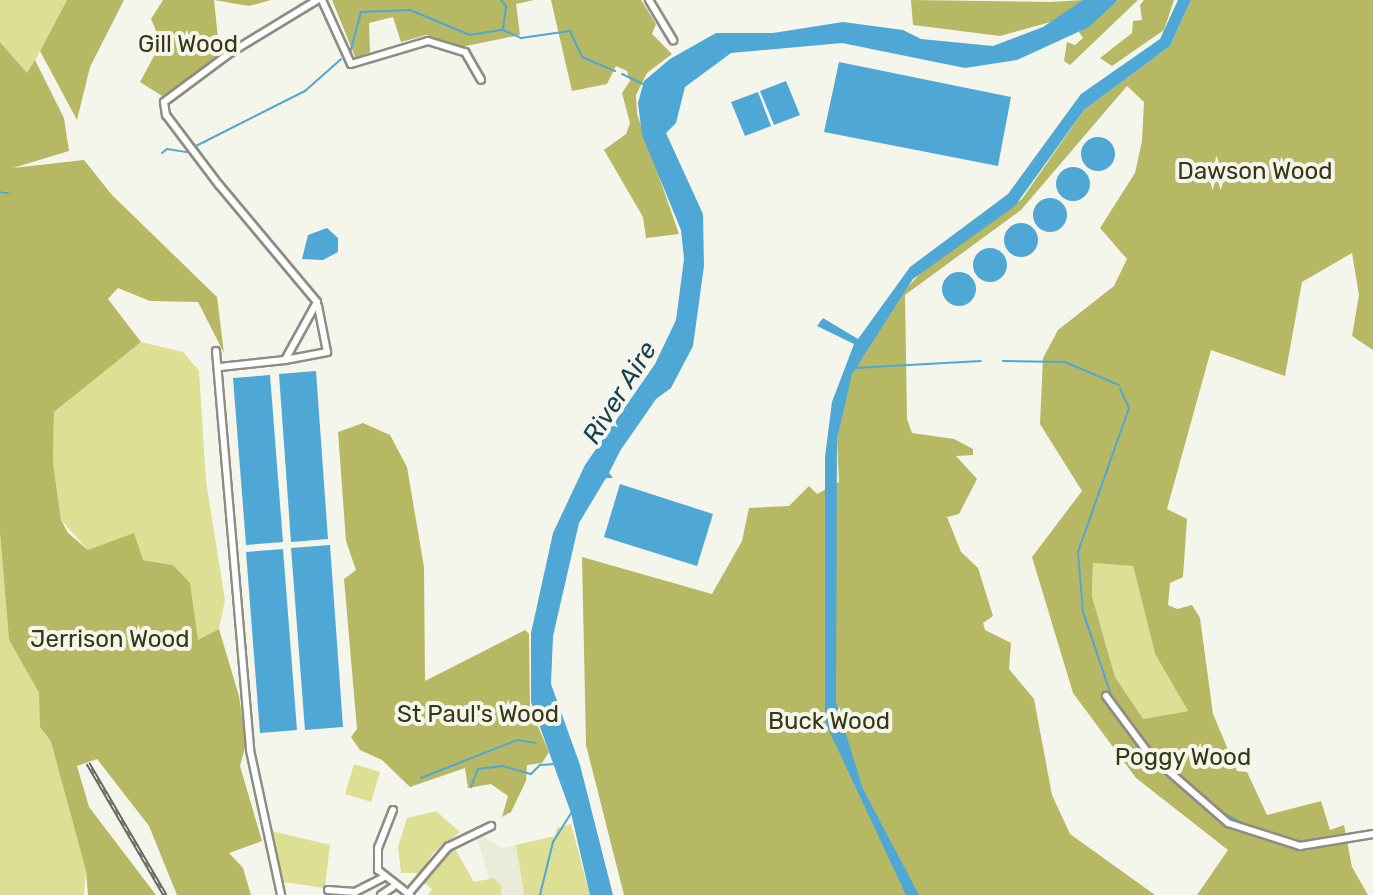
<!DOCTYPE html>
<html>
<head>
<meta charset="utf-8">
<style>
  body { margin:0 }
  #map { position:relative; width:1373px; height:895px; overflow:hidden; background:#f5f6eb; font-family:Rubik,sans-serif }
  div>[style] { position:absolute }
  .built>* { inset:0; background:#eaecd9 }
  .green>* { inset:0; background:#dde094 }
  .forest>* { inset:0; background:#b6b863 }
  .water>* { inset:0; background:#4fa7d5 }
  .round { border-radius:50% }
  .stream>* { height:2px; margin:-1px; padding:0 1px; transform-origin:1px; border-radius:1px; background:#4fa7d5 }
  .roads { filter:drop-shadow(2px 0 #8d8d83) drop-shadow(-2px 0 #8d8d83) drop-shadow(0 2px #8d8d83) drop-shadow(0 -2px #8d8d83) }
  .minor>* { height:6px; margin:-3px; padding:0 3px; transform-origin:3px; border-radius:3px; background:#fff }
  .rail>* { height:5px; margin-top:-2.5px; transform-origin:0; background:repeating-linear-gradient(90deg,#f5f6eb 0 6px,#696963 0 12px); box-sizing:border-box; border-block:2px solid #696963 }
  span { translate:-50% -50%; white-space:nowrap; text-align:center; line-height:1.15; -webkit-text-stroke:8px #f5f6eb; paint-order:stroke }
  .park-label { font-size:24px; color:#373813 }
  .water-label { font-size:26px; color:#183f53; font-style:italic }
</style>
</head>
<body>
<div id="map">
  <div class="built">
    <i style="clip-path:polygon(482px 836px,502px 848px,516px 845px,524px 895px,501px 895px,502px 886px,489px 879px,477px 838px)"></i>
  </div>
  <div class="green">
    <i style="clip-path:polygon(0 0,67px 0,28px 74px,0 42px)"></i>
    <i style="clip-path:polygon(141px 342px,183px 352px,199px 371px,206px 481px,225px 600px,219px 629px,198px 641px,173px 565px,88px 550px,61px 520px,53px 462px,54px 412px)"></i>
    <i style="clip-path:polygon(0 533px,9px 640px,39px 693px,44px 734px,51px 742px,86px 871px,84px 895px,0 895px)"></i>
    <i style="clip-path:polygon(1093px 563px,1133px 566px,1155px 654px,1188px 711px,1142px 719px,1115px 677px,1092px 596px)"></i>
    <i style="clip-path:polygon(354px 764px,380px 772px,371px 802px,345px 794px)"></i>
    <i style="clip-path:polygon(436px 811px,460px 832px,433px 853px,421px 873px,401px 873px,398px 847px,407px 818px)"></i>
    <i style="clip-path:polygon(571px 824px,590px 895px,524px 895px,516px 845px,555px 836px,557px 828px)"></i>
    <i style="clip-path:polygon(268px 830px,330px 845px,325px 888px,283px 882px)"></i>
    <i style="clip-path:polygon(454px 847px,474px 882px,494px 878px,502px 886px,501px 895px,428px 895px,432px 889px,422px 881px)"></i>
  </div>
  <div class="forest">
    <i style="clip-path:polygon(67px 0,124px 0,90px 67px,77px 120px,40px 51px)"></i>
    <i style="clip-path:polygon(163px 0,271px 0,249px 6px,214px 0,220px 57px,162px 96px,140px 82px,161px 43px,151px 19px)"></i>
    <i style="clip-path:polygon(332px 0,534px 0,516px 4px,520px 35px,456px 48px,426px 35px,401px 42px,393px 17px,369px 23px,370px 52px,356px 59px)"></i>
    <i style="clip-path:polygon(551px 0,641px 0,656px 24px,652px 34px,672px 54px,647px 73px,636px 95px,637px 114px,679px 234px,646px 238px,643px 217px,604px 150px,626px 134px,630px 123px,622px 93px,630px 81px,627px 71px,616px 66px,607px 84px,572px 91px)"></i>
    <i style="clip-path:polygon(911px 0,1051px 2px,1083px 0,1058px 20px,1000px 36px,913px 25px)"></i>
    <i style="clip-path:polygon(1118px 0,1138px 0,1070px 65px,1064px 61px,1067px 42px,1075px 45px,1083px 38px,1079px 32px)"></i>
    <i style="clip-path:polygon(1144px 0,1174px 0,1164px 30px,1112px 66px,1100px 58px,1132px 33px,1133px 21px,1142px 20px,1140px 5px)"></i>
    <i style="clip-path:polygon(evenodd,1191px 0,1373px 0,1373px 350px,1352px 336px,1359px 295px,1352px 253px,1302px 282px,1285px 376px,1211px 350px,1167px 509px,1187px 519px,1183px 577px,1170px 583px,1168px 605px,1177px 609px,1192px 605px,1200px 618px,1213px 714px,1237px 771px,1247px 772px,1267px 815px,1321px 801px,1330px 830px,1344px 825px,1352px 867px,1368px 895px,1197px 895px,1228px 850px,1136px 778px,1073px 693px,1032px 557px,1082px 491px,1040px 424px,1043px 358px,1058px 330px,1114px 286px,1127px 259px,1100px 228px,1135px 173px,1142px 141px,1144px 102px,1127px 86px,1021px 210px,905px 295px,907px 419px,912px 433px,954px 439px,973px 449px,973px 455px,956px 456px,977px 479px,959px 514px,947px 517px,961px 552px,978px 568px,993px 616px,983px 623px,985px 630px,1011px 643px,1009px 669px,1034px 699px,1052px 795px,1070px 834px,1155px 895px,624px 895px,586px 745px,582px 557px,712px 594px,742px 541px,749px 508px,789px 506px,809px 486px,817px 494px,839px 482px,837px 440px,851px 375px,898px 298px,925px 268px,1022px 199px,1084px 110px,1170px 46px,1191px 0,1093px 563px,1133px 566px,1155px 654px,1188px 711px,1143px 719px,1115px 677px,1092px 596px,1093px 563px)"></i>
    <i style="clip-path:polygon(0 42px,27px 73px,35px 60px,64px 118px,69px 151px,13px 168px,84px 160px,112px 195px,217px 297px,224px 353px,198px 302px,150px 301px,118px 288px,108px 299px,141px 342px,54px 412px,53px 462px,61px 520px,68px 533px,88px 550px,134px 533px,143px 560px,173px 565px,190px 583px,198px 640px,219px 629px,239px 696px,246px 744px,240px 766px,262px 841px,229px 853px,243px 868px,251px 895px,177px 895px,149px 826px,97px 759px,77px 766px,89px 807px,156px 895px,88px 895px,86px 871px,51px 742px,40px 727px,39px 693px,9px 640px,0 533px,0 193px,9px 192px,0 191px)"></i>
    <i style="clip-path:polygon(363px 423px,390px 435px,407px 467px,424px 567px,425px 681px,525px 630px,529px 634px,530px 708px,549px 752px,542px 763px,527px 765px,526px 781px,511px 812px,502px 817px,508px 796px,491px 784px,468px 788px,465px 768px,410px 787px,382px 760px,360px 750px,351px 737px,357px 729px,344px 579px,356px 570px,346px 541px,338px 432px)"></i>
  </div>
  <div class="water">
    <i style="clip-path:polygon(1083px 0,1118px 0,1089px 27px,1017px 60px,965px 68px,842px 43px,731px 53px,685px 87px,676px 123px,666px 133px,703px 214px,704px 266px,693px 346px,671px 388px,656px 399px,620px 451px,609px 473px,613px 478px,606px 478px,579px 523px,553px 636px,551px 684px,580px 765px,613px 895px,590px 895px,571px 813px,531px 702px,531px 633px,553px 533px,585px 465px,655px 364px,676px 320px,684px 259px,681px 230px,642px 135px,638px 103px,644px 81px,670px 59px,716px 33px,773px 33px,843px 22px,903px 30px,921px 39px,993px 46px,1043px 27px)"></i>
    <i style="clip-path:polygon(1178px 0,1191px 0,1170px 46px,1084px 110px,1015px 206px,913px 279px,852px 374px,837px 440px,836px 702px,863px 789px,919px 895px,906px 895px,825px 722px,825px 457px,832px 402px,854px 344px,817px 326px,823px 318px,858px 339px,910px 267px,1008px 194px,1081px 94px,1160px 39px)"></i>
    <i style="clip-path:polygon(839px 62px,1011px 97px,998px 166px,824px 132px)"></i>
    <i style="clip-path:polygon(786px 81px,800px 115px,774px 125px,760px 91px)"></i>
    <i style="clip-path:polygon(758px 92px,771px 126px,745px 136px,731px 102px)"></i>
    <i class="round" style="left:1081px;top:137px;width:34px;height:34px"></i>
    <i class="round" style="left:1056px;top:167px;width:34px;height:34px"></i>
    <i class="round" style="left:1033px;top:198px;width:34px;height:34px"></i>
    <i class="round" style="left:1004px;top:223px;width:34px;height:34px"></i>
    <i style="clip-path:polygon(327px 228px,338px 238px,338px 252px,323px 260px,302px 259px,308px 235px)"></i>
    <i class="round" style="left:973px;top:248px;width:34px;height:34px"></i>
    <i class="round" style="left:942px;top:272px;width:34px;height:34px"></i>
    <i style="clip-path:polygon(316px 371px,328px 539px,291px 542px,279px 374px)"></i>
    <i style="clip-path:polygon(270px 375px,283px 542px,246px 545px,233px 378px)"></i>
    <i style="clip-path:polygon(620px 484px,713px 514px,697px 566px,604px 537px)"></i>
    <i style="clip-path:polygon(330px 545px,343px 727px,305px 730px,291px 548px)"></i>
    <i style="clip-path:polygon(283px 549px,297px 730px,260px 733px,246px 552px)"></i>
  </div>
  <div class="stream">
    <i style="left:501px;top:0;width:8px;rotate:50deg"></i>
    <i style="left:506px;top:6px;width:23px;rotate:97deg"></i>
    <i style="left:350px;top:53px;width:42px;rotate:-75deg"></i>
    <i style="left:361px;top:12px;width:49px;rotate:-2.3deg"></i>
    <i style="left:410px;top:10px;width:65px;rotate:22.6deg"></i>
    <i style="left:470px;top:35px;width:33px;rotate:-9deg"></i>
    <i style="left:503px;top:30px;width:20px;rotate:24deg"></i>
    <i style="left:521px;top:38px;width:49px;rotate:-8.1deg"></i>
    <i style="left:570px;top:31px;width:29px;rotate:65deg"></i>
    <i style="left:582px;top:57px;width:36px;rotate:23deg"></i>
    <i style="left:622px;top:74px;width:23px;rotate:25deg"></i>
    <i style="left:196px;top:146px;width:122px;rotate:-26.8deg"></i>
    <i style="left:305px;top:91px;width:48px;rotate:-41.6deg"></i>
    <i style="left:162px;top:153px;width:6px;rotate:-39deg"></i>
    <i style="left:167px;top:149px;width:20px;rotate:9deg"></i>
    <i style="left:0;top:192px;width:8px;rotate:7deg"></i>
    <i style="left:1003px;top:361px;width:62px;rotate:0.9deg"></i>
    <i style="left:1065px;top:362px;width:59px;rotate:23.1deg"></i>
    <i style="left:855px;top:368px;width:126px;rotate:-3.2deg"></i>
    <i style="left:1113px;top:701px;width:94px;rotate:-108.6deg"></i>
    <i style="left:1083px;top:612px;width:60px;rotate:-94.8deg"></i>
    <i style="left:1078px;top:552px;width:153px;rotate:-70.5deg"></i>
    <i style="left:1129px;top:408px;width:21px;rotate:-115deg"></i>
    <i style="left:421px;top:778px;width:103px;rotate:-21.6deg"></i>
    <i style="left:517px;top:740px;width:18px;rotate:9deg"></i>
    <i style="left:471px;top:787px;width:19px;rotate:-69deg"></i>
    <i style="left:478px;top:769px;width:25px;rotate:-7deg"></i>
    <i style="left:503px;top:766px;width:29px;rotate:16deg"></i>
    <i style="left:531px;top:774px;width:13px;rotate:-45deg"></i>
    <i style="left:540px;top:765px;width:15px;rotate:-4deg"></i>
    <i style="left:1219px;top:811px;width:34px;rotate:28deg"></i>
    <i style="left:1349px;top:835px;width:25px;rotate:-12deg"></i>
    <i style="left:1296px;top:842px;width:47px;rotate:-7.3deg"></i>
    <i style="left:540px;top:895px;width:55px;rotate:-76.2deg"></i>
    <i style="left:553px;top:842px;width:34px;rotate:-58deg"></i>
  </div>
  <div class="roads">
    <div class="minor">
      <i style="left:322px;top:0;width:70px;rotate:65.6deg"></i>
      <i style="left:351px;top:64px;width:80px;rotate:-16.6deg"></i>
      <i style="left:428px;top:41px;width:39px;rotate:17deg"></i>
      <i style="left:465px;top:52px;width:32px;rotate:60deg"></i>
      <i style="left:649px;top:0;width:47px;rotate:59deg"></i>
      <i style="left:216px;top:351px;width:400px;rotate:85.1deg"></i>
      <i style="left:250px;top:750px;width:148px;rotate:77.9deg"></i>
      <i style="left:285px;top:360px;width:43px;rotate:-10.8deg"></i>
      <i style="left:327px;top:352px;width:47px;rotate:-101.1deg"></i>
      <i style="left:220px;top:367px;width:65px;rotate:-6.1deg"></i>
      <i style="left:285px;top:360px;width:66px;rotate:-61.1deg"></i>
      <i style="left:317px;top:302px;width:153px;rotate:-129.9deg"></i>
      <i style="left:219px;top:185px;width:88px;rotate:-127.1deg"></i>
      <i style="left:166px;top:115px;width:13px;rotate:-99deg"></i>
      <i style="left:164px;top:102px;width:82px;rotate:-36.6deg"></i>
      <i style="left:230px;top:53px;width:102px;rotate:-31.3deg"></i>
      <i style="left:1106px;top:696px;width:72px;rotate:53.4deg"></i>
      <i style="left:1149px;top:754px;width:105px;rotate:41.1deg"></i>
      <i style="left:1228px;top:823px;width:76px;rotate:17.7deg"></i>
      <i style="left:1300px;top:846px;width:74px;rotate:-9.3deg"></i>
      <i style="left:393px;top:810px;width:41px;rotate:111.5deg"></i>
      <i style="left:378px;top:848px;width:22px;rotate:90deg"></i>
      <i style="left:378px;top:870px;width:41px;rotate:38deg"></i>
      <i style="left:328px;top:890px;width:27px;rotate:4deg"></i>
      <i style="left:355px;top:892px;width:31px;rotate:-27deg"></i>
      <i style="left:408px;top:894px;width:62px;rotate:-49.6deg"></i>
      <i style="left:448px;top:847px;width:48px;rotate:-26deg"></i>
      <i style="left:381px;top:895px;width:14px;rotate:-34deg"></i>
    </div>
  </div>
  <div class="rail">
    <i style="left:88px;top:763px;width:153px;rotate:59.7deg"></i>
  </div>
  <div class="park-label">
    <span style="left:188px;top:45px">Gill Wood</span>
    <span style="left:1255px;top:172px">Dawson Wood</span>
    <span style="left:110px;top:640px">Jerrison Wood</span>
    <span style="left:478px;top:715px">St Paul's Wood</span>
    <span style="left:829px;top:722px">Buck Wood</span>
    <span style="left:1183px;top:758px">Poggy Wood</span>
  </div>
  <div class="water-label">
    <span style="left:620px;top:393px;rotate:-58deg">River Aire</span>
  </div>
</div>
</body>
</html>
